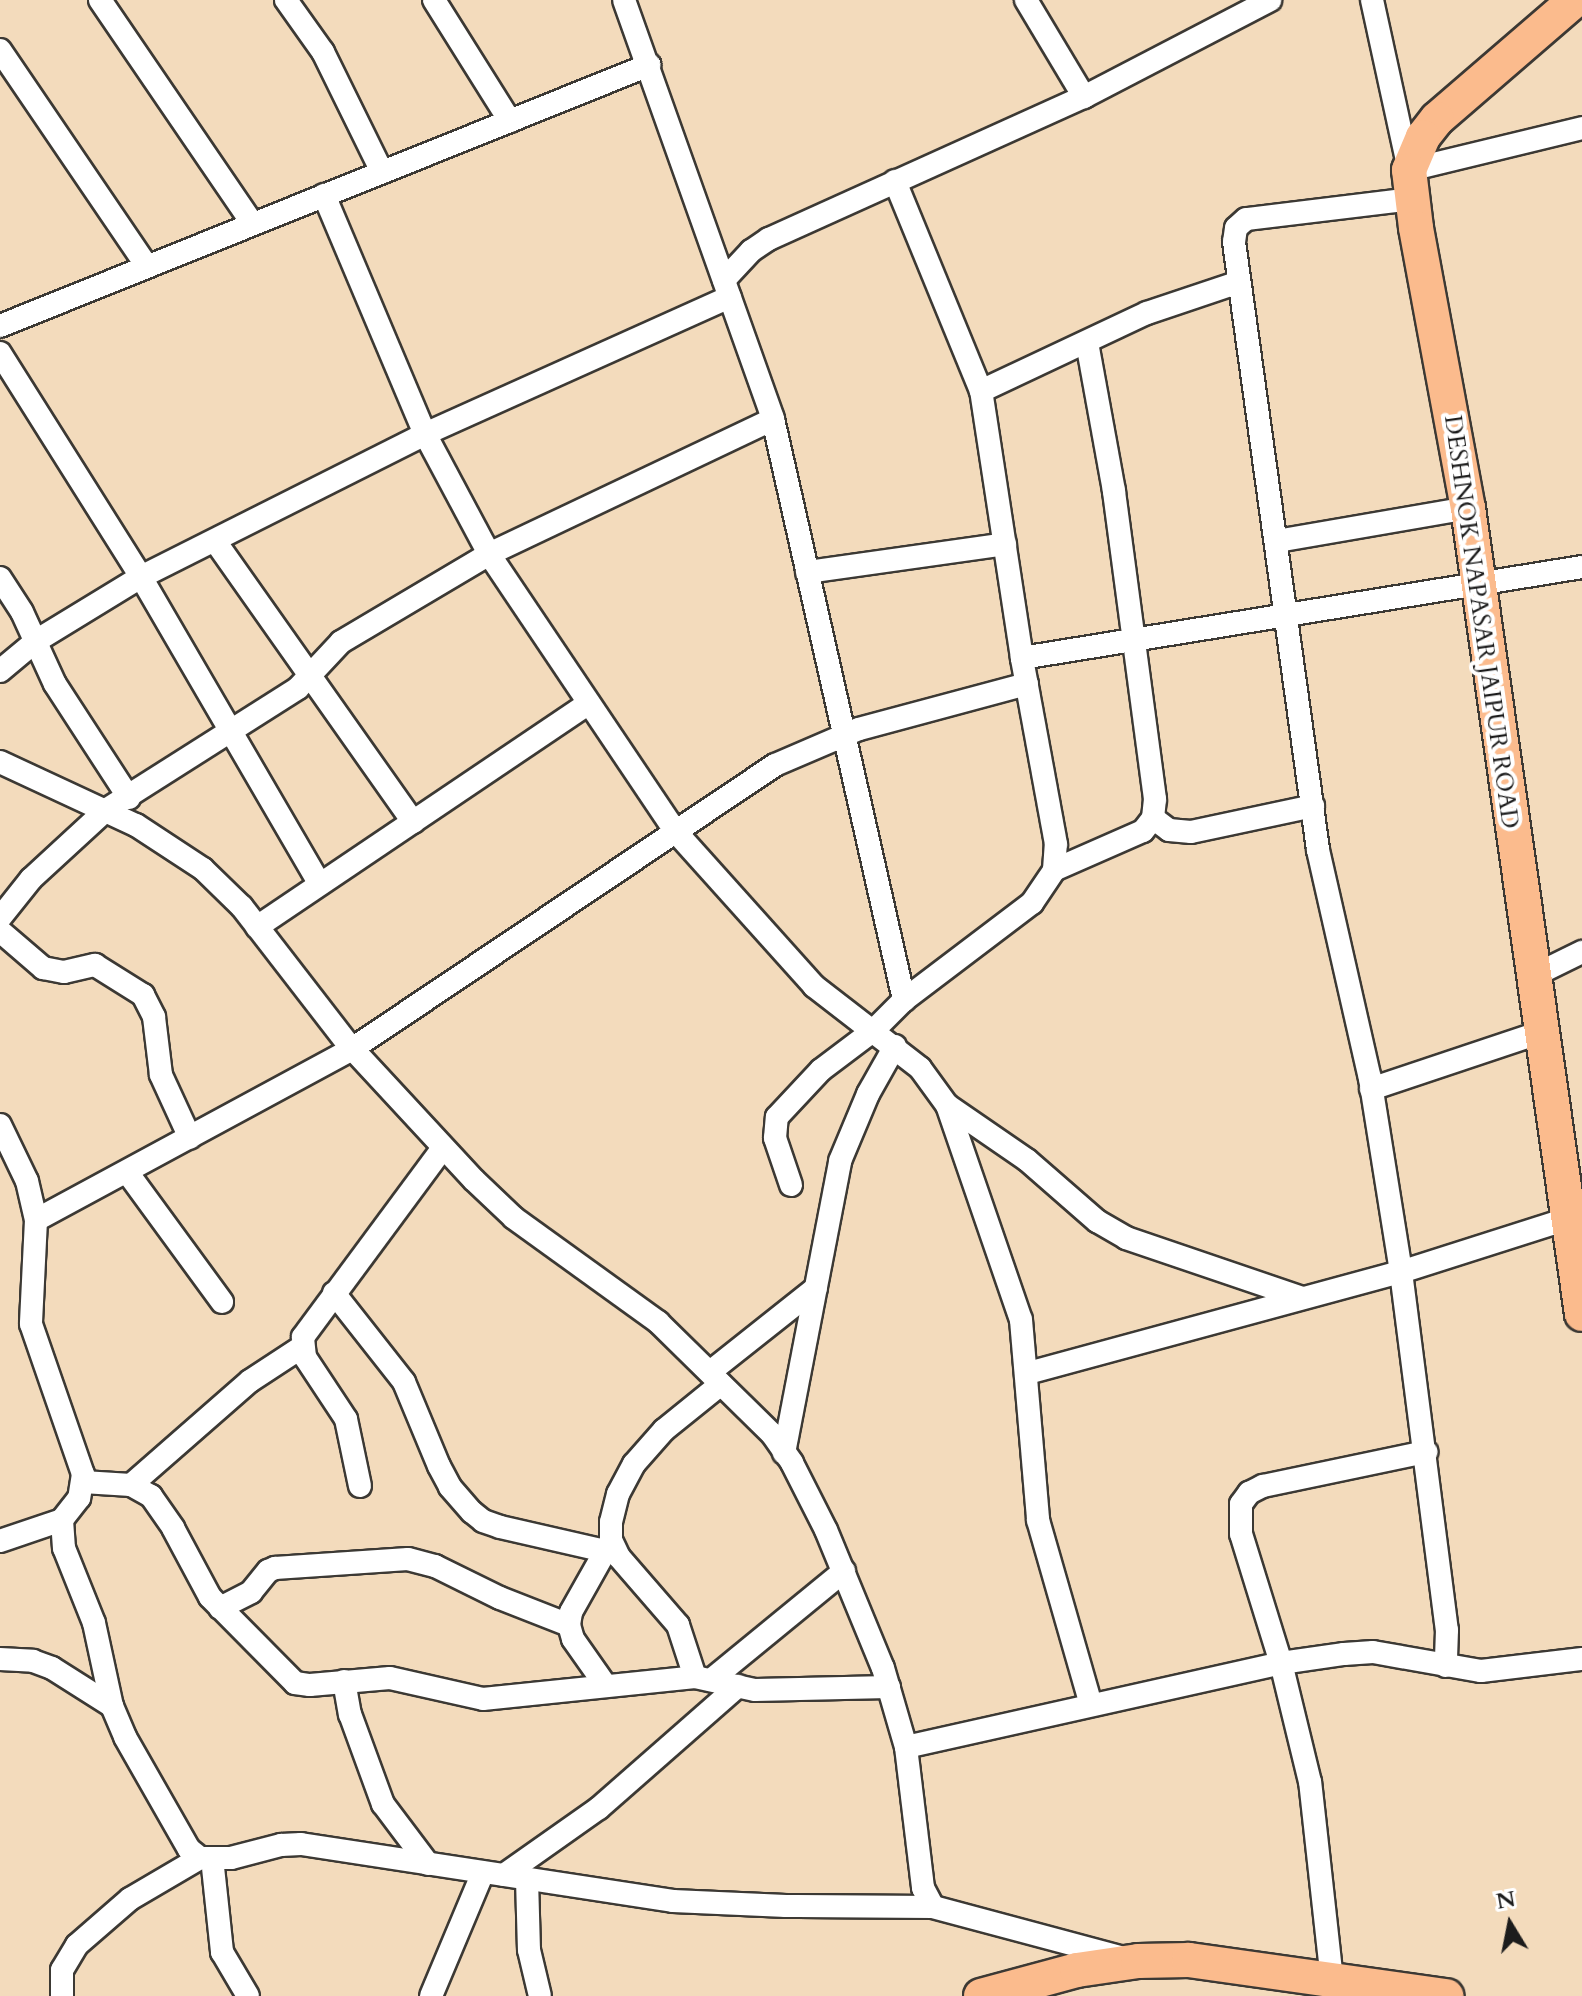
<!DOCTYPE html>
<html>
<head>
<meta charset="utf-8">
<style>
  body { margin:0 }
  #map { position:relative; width:1582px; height:1996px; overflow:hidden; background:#f3dbbc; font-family:Cardo,serif }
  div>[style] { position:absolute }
  .roads { filter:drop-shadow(2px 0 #3c3934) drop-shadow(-2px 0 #3c3934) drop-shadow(0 2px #3c3934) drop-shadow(0 -2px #3c3934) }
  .minor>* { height:22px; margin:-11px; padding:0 11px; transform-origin:11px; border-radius:11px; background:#fff }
  .primary>* { height:34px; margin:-17px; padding:0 17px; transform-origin:17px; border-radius:17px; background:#fbbb8d }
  span { translate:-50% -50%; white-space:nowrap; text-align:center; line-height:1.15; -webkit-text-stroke:8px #fff; paint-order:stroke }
  .street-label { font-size:24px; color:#1c1c1c }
  .north { position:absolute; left:1470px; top:1884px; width:80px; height:80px; -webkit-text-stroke:6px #fff; paint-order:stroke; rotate:350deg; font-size:22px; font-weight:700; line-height:32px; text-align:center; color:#1c1c1c }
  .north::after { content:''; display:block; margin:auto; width:28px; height:36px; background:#1c1c1c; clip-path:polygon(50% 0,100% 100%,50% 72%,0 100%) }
</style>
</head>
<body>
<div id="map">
  <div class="roads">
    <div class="minor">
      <i style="left:100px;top:0;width:271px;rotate:55.7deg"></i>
      <i style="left:286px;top:0;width:64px;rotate:54.6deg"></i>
      <i style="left:323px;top:52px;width:134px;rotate:63.8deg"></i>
      <i style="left:434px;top:0;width:143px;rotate:57.9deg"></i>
      <i style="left:624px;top:0;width:445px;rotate:70.4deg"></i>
      <i style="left:773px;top:419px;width:596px;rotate:77.29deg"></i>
      <i style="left:1026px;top:0;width:113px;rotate:59.1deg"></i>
      <i style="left:1372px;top:0;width:174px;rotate:77.7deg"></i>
      <i style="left:1409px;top:170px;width:178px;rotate:-13.6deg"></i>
      <i style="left:0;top:50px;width:261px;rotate:55.8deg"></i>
      <i style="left:324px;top:195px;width:259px;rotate:67.1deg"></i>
      <i style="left:425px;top:434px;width:136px;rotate:61.9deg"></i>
      <i style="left:489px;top:554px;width:335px;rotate:56.1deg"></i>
      <i style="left:676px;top:832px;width:207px;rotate:48.1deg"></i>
      <i style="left:814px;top:986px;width:134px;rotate:37.7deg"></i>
      <i style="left:920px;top:1068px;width:46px;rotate:53.9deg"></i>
      <i style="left:947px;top:1105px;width:227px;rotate:71deg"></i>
      <i style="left:1021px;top:1320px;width:201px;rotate:85.1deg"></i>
      <i style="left:1038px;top:1520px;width:192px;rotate:74deg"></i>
      <i style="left:1412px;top:199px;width:167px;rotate:173.1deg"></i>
      <i style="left:1246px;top:219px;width:13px;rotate:138deg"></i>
      <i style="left:1236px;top:228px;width:14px;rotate:98deg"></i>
      <i style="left:1234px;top:242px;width:614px;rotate:82.13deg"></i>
      <i style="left:1318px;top:850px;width:234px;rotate:77.2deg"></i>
      <i style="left:1370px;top:1078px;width:196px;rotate:80.9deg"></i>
      <i style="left:1401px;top:1272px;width:361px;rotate:82.7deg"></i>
      <i style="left:1447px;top:1630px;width:36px;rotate:92deg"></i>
      <i style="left:724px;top:280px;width:40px;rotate:-47deg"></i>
      <i style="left:751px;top:251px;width:22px;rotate:-34deg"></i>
      <i style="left:769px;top:239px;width:346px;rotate:-24.3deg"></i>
      <i style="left:1084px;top:97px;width:210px;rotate:-27.5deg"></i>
      <i style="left:0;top:326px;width:700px;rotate:-21.91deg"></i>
      <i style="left:0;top:353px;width:265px;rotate:57.8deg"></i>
      <i style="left:141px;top:577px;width:355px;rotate:59.8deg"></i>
      <i style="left:981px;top:391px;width:183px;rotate:-25.2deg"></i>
      <i style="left:1147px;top:313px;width:97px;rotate:-18.6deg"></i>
      <i style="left:215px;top:541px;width:344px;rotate:54.8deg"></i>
      <i style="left:1277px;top:541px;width:194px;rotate:-9.8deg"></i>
      <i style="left:807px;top:572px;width:200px;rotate:-8deg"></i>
      <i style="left:0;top:578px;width:40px;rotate:57.1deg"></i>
      <i style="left:22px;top:612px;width:79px;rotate:65.4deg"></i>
      <i style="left:55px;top:684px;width:136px;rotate:57deg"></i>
      <i style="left:1022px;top:658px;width:567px;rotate:-9.23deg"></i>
      <i style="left:0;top:671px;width:47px;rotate:-39.8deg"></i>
      <i style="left:36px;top:641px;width:123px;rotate:-31.4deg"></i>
      <i style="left:141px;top:577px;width:318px;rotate:-26.7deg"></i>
      <i style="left:425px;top:434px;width:334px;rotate:-24.2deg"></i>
      <i style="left:0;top:762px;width:150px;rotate:24.9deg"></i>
      <i style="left:136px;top:825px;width:80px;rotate:33.3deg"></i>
      <i style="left:203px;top:869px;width:54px;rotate:44.3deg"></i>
      <i style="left:242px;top:907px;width:173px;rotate:52.3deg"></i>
      <i style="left:348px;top:1044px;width:185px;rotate:47.2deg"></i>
      <i style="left:474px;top:1180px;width:55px;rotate:43.5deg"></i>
      <i style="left:514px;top:1218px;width:178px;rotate:35.8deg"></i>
      <i style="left:658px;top:1322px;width:160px;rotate:44.5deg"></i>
      <i style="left:772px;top:1434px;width:35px;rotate:55deg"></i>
      <i style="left:792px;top:1463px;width:75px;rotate:63.1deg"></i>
      <i style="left:826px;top:1530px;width:149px;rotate:67.6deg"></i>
      <i style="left:883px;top:1668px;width:82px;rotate:73.8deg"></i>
      <i style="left:906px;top:1747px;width:142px;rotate:83.1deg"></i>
      <i style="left:923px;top:1888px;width:21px;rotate:62deg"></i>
      <i style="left:933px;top:1907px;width:197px;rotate:15deg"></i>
      <i style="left:1153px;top:818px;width:20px;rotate:37deg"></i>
      <i style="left:1169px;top:830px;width:22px;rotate:5deg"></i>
      <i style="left:1191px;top:832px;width:125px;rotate:-12deg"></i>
      <i style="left:1054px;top:870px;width:97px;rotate:-23.7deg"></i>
      <i style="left:1143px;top:831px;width:16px;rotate:-52deg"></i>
      <i style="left:1153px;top:818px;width:19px;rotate:-84deg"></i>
      <i style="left:1155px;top:799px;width:311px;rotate:-97.6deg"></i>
      <i style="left:1114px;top:491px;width:150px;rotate:-100.3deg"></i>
      <i style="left:0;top:918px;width:50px;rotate:-51.5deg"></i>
      <i style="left:31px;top:879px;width:102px;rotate:-42.6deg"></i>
      <i style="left:106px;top:810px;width:227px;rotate:-32.4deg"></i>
      <i style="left:298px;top:688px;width:63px;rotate:-46.9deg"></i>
      <i style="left:341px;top:642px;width:172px;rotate:-30.7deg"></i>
      <i style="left:489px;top:554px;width:314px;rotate:-25.4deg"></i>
      <i style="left:257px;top:927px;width:400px;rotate:-34deg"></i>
      <i style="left:0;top:931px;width:57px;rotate:40.7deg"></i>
      <i style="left:43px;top:968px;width:21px;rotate:11deg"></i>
      <i style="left:64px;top:972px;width:32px;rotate:-13deg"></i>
      <i style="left:95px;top:965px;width:57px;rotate:32deg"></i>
      <i style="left:143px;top:995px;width:25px;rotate:63deg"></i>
      <i style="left:154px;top:1017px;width:58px;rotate:83.1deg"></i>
      <i style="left:161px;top:1075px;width:69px;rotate:65.3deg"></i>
      <i style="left:1533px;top:976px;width:55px;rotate:-26.1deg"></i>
      <i style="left:1371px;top:1089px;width:179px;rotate:-18.5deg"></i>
      <i style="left:947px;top:1105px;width:97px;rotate:34.5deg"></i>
      <i style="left:1027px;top:1160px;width:93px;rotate:41.1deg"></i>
      <i style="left:1097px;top:1221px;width:34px;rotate:30deg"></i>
      <i style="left:1126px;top:1238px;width:186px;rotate:18.8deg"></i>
      <i style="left:0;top:1125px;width:62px;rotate:64.3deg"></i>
      <i style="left:27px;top:1181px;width:40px;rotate:77deg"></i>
      <i style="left:36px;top:1220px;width:104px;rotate:92.8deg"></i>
      <i style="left:31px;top:1324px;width:159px;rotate:70.9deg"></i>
      <i style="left:83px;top:1474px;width:24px;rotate:99deg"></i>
      <i style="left:79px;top:1498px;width:28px;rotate:128deg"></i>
      <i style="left:62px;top:1520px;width:28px;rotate:86deg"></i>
      <i style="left:64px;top:1548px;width:81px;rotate:68.2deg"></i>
      <i style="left:94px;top:1623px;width:85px;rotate:77.8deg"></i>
      <i style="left:112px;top:1706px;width:34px;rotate:67deg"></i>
      <i style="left:125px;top:1737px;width:129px;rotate:60.3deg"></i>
      <i style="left:189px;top:1849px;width:14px;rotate:39deg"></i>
      <i style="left:200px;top:1858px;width:31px"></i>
      <i style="left:231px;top:1858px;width:52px;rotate:-14.6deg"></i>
      <i style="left:281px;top:1845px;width:20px;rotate:-3deg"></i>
      <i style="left:301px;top:1844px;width:376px;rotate:8.7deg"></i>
      <i style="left:673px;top:1901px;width:113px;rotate:2.5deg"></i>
      <i style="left:786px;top:1906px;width:147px;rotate:0.4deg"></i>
      <i style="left:127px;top:1172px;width:161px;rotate:53.8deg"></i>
      <i style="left:791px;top:1185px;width:50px;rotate:-108.8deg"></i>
      <i style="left:775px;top:1138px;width:21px;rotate:-85deg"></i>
      <i style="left:777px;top:1117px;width:64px;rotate:-46.9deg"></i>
      <i style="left:821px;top:1070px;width:66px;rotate:-37deg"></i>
      <i style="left:874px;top:1030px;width:42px;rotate:-45deg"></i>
      <i style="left:904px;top:1000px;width:161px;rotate:-37.2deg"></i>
      <i style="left:1032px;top:903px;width:40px;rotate:-56deg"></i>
      <i style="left:1054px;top:870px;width:26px;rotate:-86deg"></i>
      <i style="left:1056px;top:844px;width:189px;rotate:-100.4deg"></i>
      <i style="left:1022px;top:658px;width:270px;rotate:-98.7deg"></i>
      <i style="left:981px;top:391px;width:227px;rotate:-112.3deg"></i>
      <i style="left:36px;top:1220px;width:359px;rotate:-28.4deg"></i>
      <i style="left:352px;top:1049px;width:509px;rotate:-33.88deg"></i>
      <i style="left:775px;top:765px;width:91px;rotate:-23.2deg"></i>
      <i style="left:859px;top:729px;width:174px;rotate:-15deg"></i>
      <i style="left:334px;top:1293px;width:113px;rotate:51.8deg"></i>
      <i style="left:404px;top:1382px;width:91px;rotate:67.4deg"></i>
      <i style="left:439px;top:1466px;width:24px;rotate:62deg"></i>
      <i style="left:450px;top:1487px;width:33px;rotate:49deg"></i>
      <i style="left:472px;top:1512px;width:14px;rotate:39deg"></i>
      <i style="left:483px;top:1521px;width:18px;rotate:19deg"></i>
      <i style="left:500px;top:1527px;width:108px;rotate:12.9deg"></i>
      <i style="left:710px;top:1372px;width:135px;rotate:-38.4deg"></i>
      <i style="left:1028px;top:1373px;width:386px;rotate:-15.2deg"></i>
      <i style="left:1401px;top:1272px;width:174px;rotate:-17.7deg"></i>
      <i style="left:784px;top:1453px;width:297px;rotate:-79.1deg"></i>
      <i style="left:840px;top:1161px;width:73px;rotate:-67.3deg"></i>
      <i style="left:868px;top:1094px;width:55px;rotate:-60.6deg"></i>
      <i style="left:83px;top:1482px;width:48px;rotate:3.6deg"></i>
      <i style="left:131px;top:1485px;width:23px;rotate:29deg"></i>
      <i style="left:151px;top:1496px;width:39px;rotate:55deg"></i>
      <i style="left:173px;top:1528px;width:78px;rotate:61.8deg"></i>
      <i style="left:210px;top:1597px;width:121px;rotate:45.3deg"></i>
      <i style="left:295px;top:1683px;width:15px;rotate:8deg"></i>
      <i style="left:310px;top:1685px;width:80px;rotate:-5deg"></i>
      <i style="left:390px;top:1678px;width:95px;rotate:12.7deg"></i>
      <i style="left:483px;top:1699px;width:213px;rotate:-5.9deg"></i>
      <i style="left:695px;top:1677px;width:61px;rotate:12.2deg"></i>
      <i style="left:755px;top:1690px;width:134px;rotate:-1.3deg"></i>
      <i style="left:131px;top:1485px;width:158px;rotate:-41.2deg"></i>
      <i style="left:250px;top:1381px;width:62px;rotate:-33.2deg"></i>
      <i style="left:360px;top:1486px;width:68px;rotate:-101.8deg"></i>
      <i style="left:346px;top:1419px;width:74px;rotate:-123.5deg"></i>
      <i style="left:305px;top:1357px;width:20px;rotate:-96deg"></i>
      <i style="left:303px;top:1337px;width:235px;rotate:-53.5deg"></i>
      <i style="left:0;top:1541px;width:65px;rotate:-18.7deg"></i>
      <i style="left:220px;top:1608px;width:35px;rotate:-27deg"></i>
      <i style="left:251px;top:1592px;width:27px;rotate:-51deg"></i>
      <i style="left:268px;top:1571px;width:8px;rotate:-23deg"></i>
      <i style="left:275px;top:1568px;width:133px;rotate:-3.9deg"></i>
      <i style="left:408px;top:1559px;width:28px;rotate:15deg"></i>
      <i style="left:435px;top:1566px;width:72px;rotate:26.2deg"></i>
      <i style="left:500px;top:1598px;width:74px;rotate:21.4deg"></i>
      <i style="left:0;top:1659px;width:33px;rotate:3deg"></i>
      <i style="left:33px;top:1661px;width:20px;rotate:20deg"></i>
      <i style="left:52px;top:1668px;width:71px;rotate:32.3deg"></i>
      <i style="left:695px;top:1677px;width:55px;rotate:-108.1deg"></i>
      <i style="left:678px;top:1625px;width:90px;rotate:-130.9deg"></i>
      <i style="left:619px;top:1557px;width:19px;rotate:-115deg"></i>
      <i style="left:611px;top:1540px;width:18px;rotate:-90deg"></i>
      <i style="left:611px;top:1522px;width:29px;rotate:-76deg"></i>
      <i style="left:618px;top:1494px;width:34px;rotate:-62deg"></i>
      <i style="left:634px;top:1464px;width:45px;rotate:-48.6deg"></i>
      <i style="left:664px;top:1430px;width:73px;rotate:-38.9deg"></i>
      <i style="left:711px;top:1680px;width:172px;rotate:-39.3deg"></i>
      <i style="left:344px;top:1681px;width:34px;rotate:80deg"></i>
      <i style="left:350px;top:1714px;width:96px;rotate:69.9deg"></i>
      <i style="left:383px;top:1804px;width:75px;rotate:53.1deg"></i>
      <i style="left:606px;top:1686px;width:57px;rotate:-125.1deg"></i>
      <i style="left:573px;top:1639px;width:15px;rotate:-106deg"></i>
      <i style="left:569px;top:1625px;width:13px;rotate:-81deg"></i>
      <i style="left:571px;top:1612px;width:81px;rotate:-60.6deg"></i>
      <i style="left:906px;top:1747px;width:384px;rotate:-12.6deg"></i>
      <i style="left:1281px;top:1663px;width:64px;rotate:-8.1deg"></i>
      <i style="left:1344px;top:1654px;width:29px;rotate:-4deg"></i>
      <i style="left:1373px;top:1652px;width:110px;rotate:10deg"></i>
      <i style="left:1481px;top:1671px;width:102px;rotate:-6.8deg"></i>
      <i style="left:212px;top:1858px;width:95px;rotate:83.9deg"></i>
      <i style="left:222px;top:1952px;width:51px;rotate:59.4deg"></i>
      <i style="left:504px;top:1875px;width:116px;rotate:-35.2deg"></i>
      <i style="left:599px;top:1808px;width:185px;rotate:-41.3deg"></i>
      <i style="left:527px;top:1879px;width:71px;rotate:88.4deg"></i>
      <i style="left:529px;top:1950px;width:47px;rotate:76.6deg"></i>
      <i style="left:1332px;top:1980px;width:199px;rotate:-96.3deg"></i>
      <i style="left:1310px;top:1782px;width:122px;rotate:-103.7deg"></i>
      <i style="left:1281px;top:1663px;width:135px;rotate:-107.2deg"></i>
      <i style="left:1241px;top:1534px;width:30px;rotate:-90deg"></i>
      <i style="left:1241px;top:1504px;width:14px;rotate:-54deg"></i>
      <i style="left:1249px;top:1493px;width:16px;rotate:-27deg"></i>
      <i style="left:1263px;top:1486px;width:167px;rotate:-11.8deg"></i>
      <i style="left:62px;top:1996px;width:26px;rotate:-90deg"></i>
      <i style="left:62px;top:1970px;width:29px;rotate:-59deg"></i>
      <i style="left:77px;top:1945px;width:70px;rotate:-41deg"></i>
      <i style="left:130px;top:1899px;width:81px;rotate:-30.4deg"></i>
      <i style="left:431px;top:1996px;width:134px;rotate:-67.2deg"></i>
    </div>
    <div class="primary">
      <i style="left:1575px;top:0;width:182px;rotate:139.2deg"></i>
      <i style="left:1437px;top:119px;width:23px;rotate:128deg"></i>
      <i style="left:1423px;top:137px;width:36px;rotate:113deg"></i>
      <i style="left:1409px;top:170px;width:58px;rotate:83.1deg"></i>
      <i style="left:1416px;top:228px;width:285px;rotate:79.5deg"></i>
      <i style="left:1468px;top:508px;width:814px;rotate:81.95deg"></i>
      <i style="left:981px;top:1996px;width:99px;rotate:-15.2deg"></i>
      <i style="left:1077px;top:1970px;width:62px;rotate:-8.4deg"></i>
      <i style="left:1138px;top:1961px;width:51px;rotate:-1.1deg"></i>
      <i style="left:1189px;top:1960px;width:260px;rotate:8deg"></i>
    </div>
  </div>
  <div class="street-label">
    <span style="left:1481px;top:622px;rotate:82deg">DESHNOK NAPASAR JAIPUR ROAD</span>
  </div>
  <div class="north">N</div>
</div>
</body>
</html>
